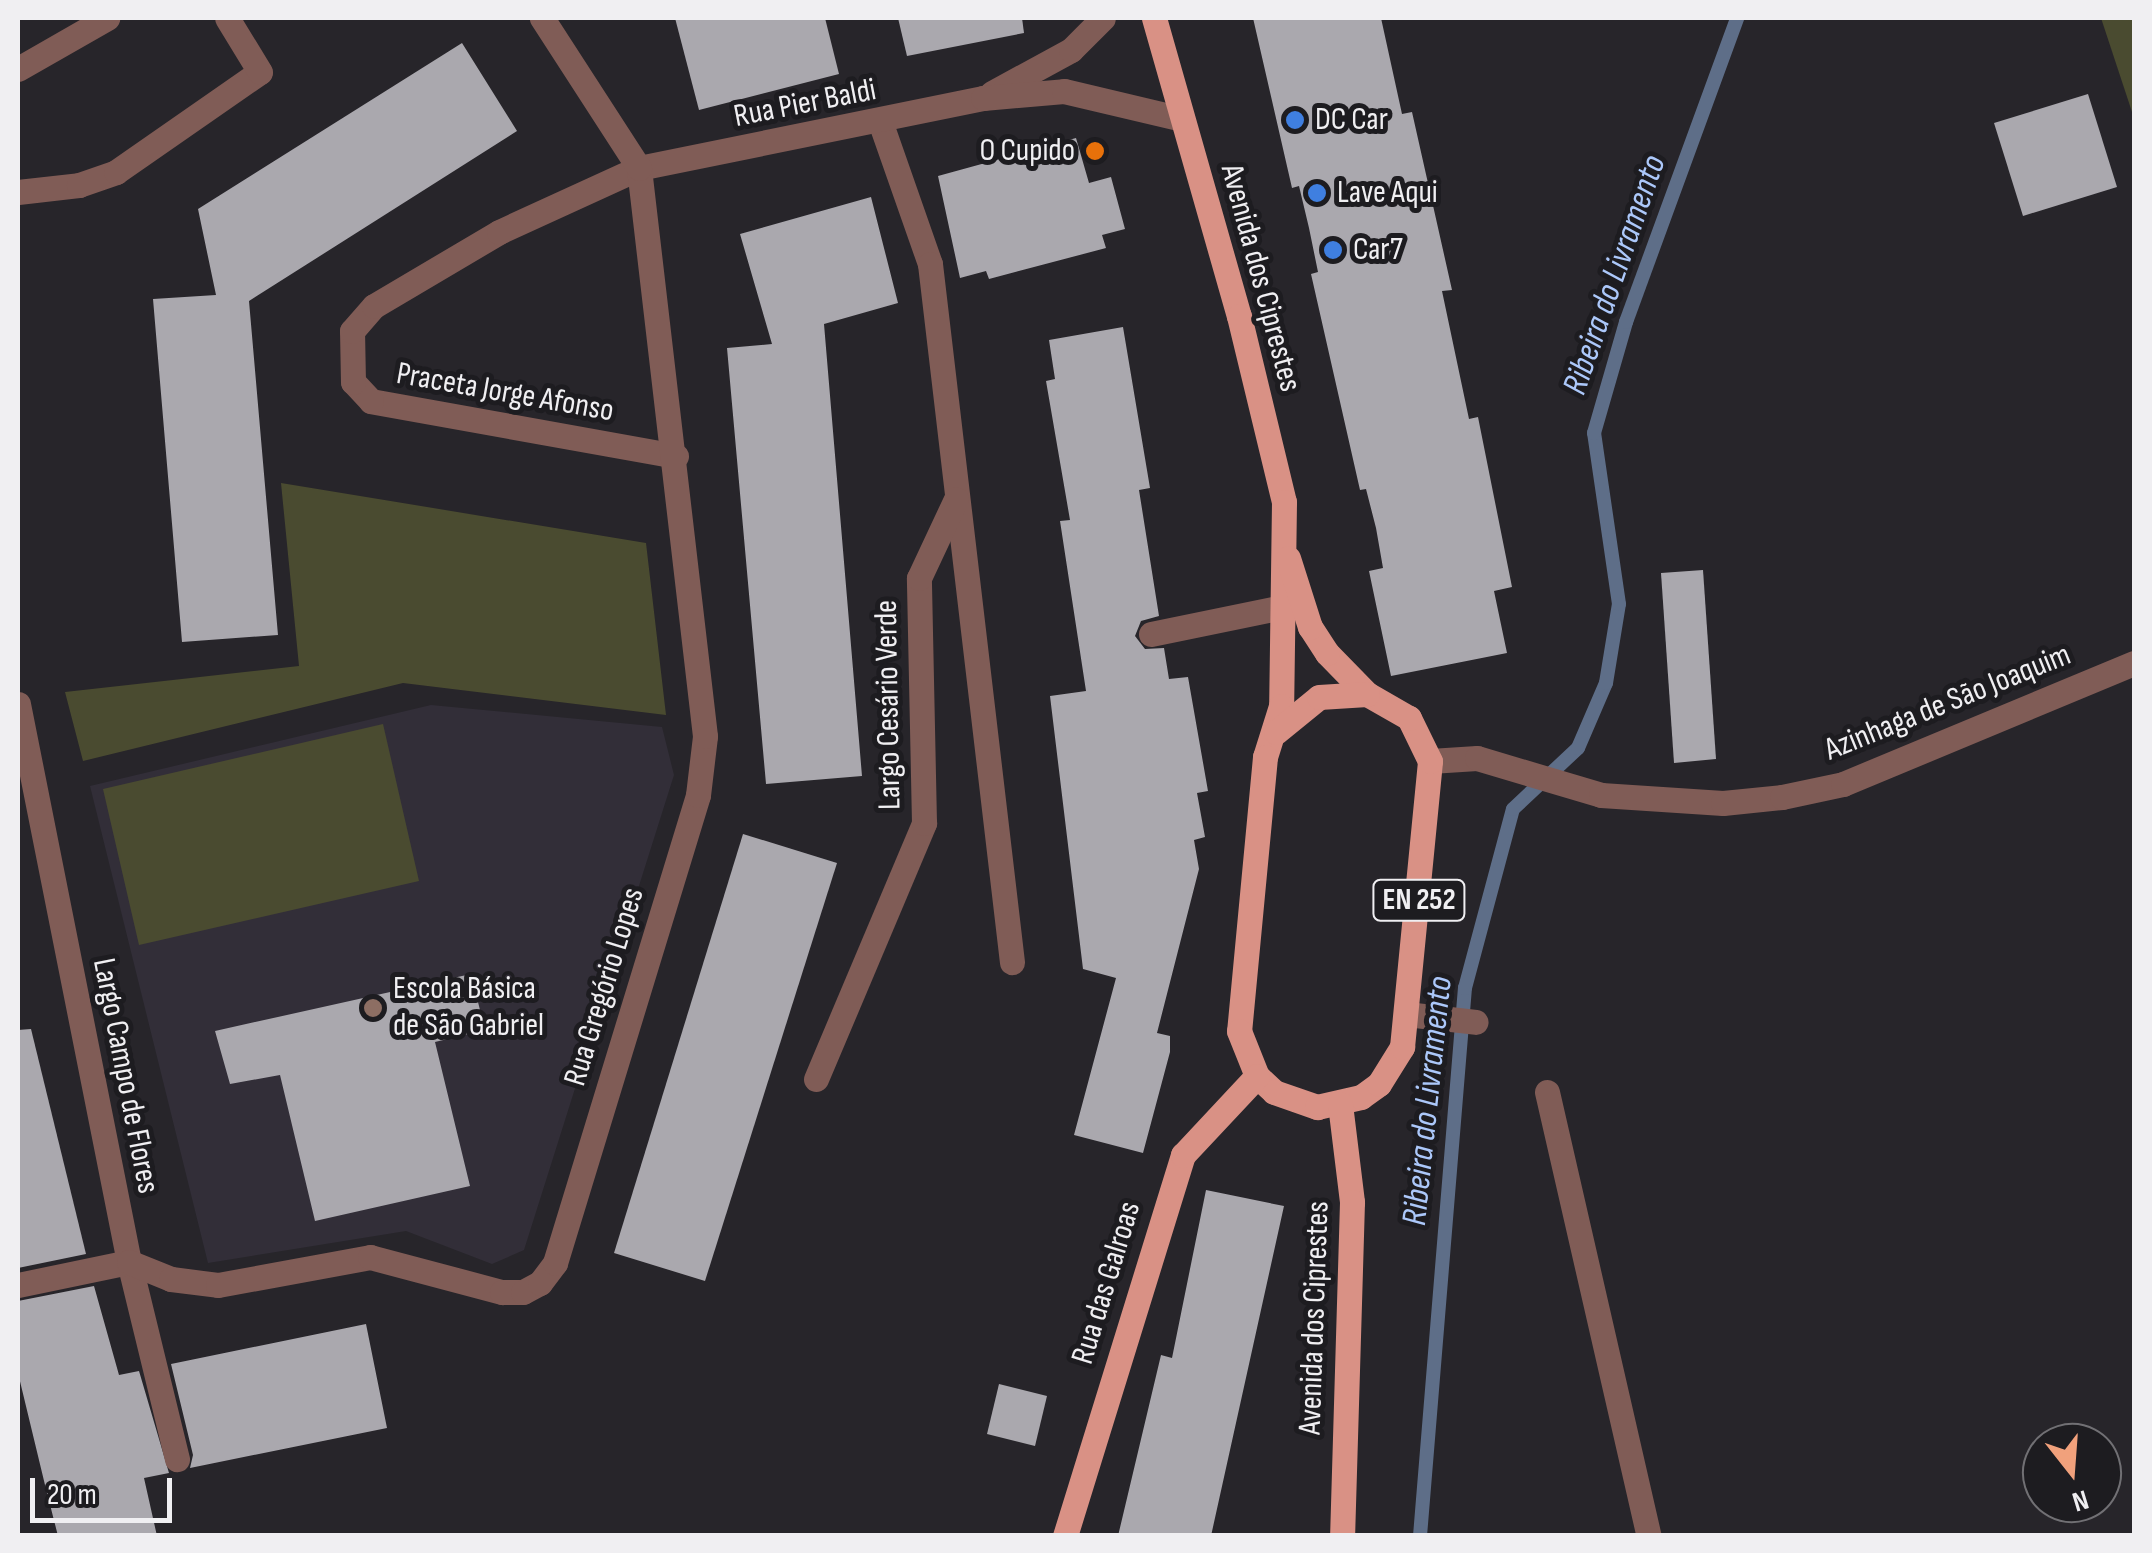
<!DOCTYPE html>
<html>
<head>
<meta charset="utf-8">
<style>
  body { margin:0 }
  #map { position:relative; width:2152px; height:1553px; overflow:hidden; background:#27252a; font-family:"Sofia Sans Condensed",sans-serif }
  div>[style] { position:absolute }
  .built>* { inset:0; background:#322e38 }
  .green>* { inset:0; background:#4a4b30 }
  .stream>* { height:14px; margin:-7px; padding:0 7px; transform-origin:7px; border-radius:7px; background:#5e6e88 }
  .building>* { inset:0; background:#aaa8ae }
  .minor>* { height:25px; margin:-12.5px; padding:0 12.5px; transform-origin:12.5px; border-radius:12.5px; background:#805c56 }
  .major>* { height:25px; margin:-12.5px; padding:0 12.5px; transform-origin:12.5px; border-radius:12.5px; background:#d99185 }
  .dots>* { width:28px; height:28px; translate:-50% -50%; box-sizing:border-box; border:5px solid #1d1c20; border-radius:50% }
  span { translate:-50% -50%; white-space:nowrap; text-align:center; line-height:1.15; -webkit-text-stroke:10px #1d1c20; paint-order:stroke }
  .shield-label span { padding:2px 8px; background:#1d1c20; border:2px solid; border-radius:8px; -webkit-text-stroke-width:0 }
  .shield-label { font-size:30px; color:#f0eff2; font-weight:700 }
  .street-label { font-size:32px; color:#f0eff2 }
  .poi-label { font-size:32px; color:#f0eff2 }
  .left { translate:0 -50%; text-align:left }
  .right { translate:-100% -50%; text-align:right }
  .water-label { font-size:35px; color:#acc8fa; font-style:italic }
  .frame { position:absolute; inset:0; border:20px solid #f0eff2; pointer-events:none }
  .north { position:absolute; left:2022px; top:1423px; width:100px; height:100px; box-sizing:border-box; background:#1d1c20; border:2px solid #717074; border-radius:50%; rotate:163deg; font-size:28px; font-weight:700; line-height:40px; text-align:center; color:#f0eff2 }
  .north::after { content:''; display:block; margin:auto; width:35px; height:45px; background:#f1a17c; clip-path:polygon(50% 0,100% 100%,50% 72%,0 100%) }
  .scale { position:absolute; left:30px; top:1478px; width:142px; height:45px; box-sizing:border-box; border:5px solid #f0eff2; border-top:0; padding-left:12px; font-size:30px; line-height:35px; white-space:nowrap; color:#f0eff2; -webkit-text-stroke:8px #1d1c20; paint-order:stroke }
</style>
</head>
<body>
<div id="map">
  <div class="built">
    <i style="clip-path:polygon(431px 705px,662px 727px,674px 775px,524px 1250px,492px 1264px,406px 1231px,208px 1263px,90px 786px)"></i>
  </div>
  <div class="green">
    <i style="clip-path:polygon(2101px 18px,2134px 18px,2134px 118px)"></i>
    <i style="clip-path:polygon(281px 483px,646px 543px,666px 715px,403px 683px,83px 761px,65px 692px,299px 666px)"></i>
    <i style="clip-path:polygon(383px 724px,419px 881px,139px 945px,103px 789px)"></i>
  </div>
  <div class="stream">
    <i style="left:1420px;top:1536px;width:550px;rotate:-85.31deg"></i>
    <i style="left:1465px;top:988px;width:185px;rotate:-75deg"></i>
    <i style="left:1513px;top:809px;width:89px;rotate:-43.2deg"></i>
    <i style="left:1578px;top:748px;width:71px;rotate:-66.7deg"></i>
    <i style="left:1606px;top:683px;width:80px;rotate:-80.7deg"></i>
    <i style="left:1619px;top:604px;width:173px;rotate:-98.3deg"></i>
    <i style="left:1594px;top:433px;width:116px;rotate:-73.9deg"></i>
    <i style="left:1626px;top:322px;width:324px;rotate:-69.9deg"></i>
  </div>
  <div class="building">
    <i style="clip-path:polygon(675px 18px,825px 18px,839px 74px,699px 110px)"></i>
    <i style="clip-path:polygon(898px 18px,1022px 18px,1024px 33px,907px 56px)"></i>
    <i style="clip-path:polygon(1253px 18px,1381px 18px,1402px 114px,1412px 112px,1452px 290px,1442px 291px,1469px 419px,1478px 417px,1512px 587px,1494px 591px,1507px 653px,1391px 676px,1369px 571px,1383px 568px,1376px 528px,1366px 489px,1360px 490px,1311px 274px,1318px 272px,1309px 228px,1299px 186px,1292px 188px)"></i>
    <i style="clip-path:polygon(462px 43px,517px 131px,249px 301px,278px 635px,182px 642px,153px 299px,216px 295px,198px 209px)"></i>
    <i style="clip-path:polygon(2088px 94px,2117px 187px,2023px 216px,1994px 123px)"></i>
    <i style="clip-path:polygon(1076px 138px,1089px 183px,1111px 177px,1125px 229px,1102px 235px,1106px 248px,989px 279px,986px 271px,960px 278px,938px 176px)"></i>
    <i style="clip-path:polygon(871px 197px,898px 303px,824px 324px,862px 776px,766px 784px,727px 348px,772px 344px,740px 234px)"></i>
    <i style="clip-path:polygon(1123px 327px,1150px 488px,1139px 490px,1159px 616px,1141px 621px,1135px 636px,1145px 649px,1164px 648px,1169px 679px,1188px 677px,1208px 791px,1197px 793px,1205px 837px,1194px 840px,1199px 869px,1157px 1033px,1170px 1036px,1170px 1052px,1143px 1153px,1074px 1135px,1116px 978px,1083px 969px,1050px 696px,1086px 691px,1060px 521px,1070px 520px,1046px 381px,1055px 379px,1049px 340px)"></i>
    <i style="clip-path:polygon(1703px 570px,1716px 759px,1674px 763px,1661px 573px)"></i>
    <i style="clip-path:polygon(743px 834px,837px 863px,705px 1281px,614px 1253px)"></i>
    <i style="clip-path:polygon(471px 974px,485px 1030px,435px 1042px,470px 1186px,315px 1221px,280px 1075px,230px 1084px,215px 1031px)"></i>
    <i style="clip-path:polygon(31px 1029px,86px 1254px,18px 1268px,18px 1030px)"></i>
    <i style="clip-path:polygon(1206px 1190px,1284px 1206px,1211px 1536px,1118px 1536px,1161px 1355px,1172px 1358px)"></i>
    <i style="clip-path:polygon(94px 1286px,119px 1375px,139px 1371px,169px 1473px,144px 1478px,157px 1536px,58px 1536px,45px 1485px,18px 1373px,18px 1301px)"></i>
    <i style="clip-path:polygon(366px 1324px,387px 1428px,190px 1468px,193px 1455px,171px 1364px)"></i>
    <i style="clip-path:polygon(999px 1384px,1047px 1396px,1035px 1446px,987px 1434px)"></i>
  </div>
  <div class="minor">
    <i style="left:18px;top:69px;width:103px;rotate:-29.8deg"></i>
    <i style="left:992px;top:93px;width:90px;rotate:-28.6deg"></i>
    <i style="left:1071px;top:50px;width:45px;rotate:-45deg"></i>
    <i style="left:881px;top:124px;width:148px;rotate:70.7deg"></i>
    <i style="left:930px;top:264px;width:703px;rotate:83.3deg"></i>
    <i style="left:18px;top:192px;width:61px;rotate:-6.5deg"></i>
    <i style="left:79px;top:185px;width:39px;rotate:-19deg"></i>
    <i style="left:116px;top:172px;width:175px;rotate:-34.8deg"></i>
    <i style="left:260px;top:72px;width:63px;rotate:-121.4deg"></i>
    <i style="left:676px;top:456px;width:310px;rotate:-169.8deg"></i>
    <i style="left:371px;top:401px;width:26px;rotate:-133deg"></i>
    <i style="left:353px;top:382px;width:51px;rotate:-91.1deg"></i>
    <i style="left:352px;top:331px;width:33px;rotate:-49deg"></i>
    <i style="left:374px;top:306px;width:145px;rotate:-30.6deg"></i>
    <i style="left:499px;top:232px;width:154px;rotate:-24.6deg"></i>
    <i style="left:639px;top:168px;width:351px;rotate:-11.5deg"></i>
    <i style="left:983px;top:98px;width:81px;rotate:-4.9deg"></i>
    <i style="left:1064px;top:91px;width:121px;rotate:13.3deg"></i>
    <i style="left:1151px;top:634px;width:139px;rotate:-11.6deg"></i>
    <i style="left:18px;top:704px;width:569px;rotate:78.75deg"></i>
    <i style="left:129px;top:1262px;width:203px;rotate:76.3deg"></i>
    <i style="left:1430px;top:761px;width:47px;rotate:-3.7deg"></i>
    <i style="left:1477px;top:758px;width:129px;rotate:16.6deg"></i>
    <i style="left:1601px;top:795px;width:122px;rotate:3.8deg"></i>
    <i style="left:1723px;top:803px;width:59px;rotate:-5.8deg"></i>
    <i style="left:1782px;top:797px;width:62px;rotate:-12deg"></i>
    <i style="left:1843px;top:784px;width:315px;rotate:-22.6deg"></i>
    <i style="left:1406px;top:1014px;width:70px;rotate:6.5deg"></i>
    <i style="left:816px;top:1079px;width:278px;rotate:-67.1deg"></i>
    <i style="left:924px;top:823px;width:245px;rotate:-91.2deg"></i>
    <i style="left:919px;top:578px;width:87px;rotate:-64.9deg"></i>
    <i style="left:1547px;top:1092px;width:456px;rotate:77.1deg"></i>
    <i style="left:18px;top:1285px;width:113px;rotate:-11.7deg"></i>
    <i style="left:129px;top:1262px;width:45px;rotate:22deg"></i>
    <i style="left:171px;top:1279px;width:47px;rotate:7.3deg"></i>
    <i style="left:218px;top:1285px;width:155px;rotate:-10.4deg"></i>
    <i style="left:370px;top:1257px;width:137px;rotate:14.9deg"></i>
    <i style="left:502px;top:1292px;width:21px"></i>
    <i style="left:523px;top:1292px;width:19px;rotate:-28deg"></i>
    <i style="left:540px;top:1283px;width:25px;rotate:-53deg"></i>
    <i style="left:555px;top:1263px;width:489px;rotate:-73deg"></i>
    <i style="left:698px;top:795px;width:59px;rotate:-83.2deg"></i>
    <i style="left:705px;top:736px;width:572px;rotate:-96.63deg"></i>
    <i style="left:639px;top:168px;width:179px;rotate:-122.9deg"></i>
  </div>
  <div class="major">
    <i style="left:1154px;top:18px;width:310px;rotate:74.1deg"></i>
    <i style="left:1239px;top:316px;width:191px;rotate:76.4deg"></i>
    <i style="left:1284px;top:502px;width:204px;rotate:90.8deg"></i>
    <i style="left:1281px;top:706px;width:53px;rotate:107.4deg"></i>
    <i style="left:1265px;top:757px;width:275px;rotate:95.4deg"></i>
    <i style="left:1239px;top:1031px;width:48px;rotate:68.2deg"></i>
    <i style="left:1257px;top:1076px;width:23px;rotate:43deg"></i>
    <i style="left:1274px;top:1092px;width:46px;rotate:19.2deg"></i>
    <i style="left:1317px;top:1107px;width:45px;rotate:-12.8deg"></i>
    <i style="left:1361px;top:1097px;width:22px;rotate:-36deg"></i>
    <i style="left:1379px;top:1084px;width:44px;rotate:-58.1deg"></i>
    <i style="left:1402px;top:1047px;width:287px;rotate:-84.4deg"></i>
    <i style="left:1430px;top:761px;width:48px;rotate:-116deg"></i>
    <i style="left:1409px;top:718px;width:48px;rotate:-150.3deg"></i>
    <i style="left:1367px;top:694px;width:57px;rotate:-134.3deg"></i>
    <i style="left:1327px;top:653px;width:31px;rotate:-123deg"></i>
    <i style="left:1310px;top:627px;width:72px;rotate:-107.7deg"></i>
    <i style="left:1276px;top:732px;width:55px;rotate:-39.1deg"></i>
    <i style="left:1319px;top:697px;width:48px;rotate:-3.6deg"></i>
    <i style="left:1340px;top:1104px;width:99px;rotate:83deg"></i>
    <i style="left:1352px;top:1202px;width:334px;rotate:91.7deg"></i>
    <i style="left:1065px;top:1536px;width:399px;rotate:-72.8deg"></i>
    <i style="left:1183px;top:1155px;width:108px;rotate:-46.9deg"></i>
  </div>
  <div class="dots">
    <i style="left:1295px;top:120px;background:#3f7fe0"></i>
    <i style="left:1095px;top:151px;background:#e8710a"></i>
    <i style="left:1317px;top:193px;background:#3f7fe0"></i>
    <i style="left:1333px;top:250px;background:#3f7fe0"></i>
    <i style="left:373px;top:1008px;background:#8d6e63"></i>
  </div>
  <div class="shield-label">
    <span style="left:1419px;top:900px">EN 252</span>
  </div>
  <div class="street-label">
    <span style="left:805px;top:104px;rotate:-11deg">Rua Pier Baldi</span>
    <span style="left:1260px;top:278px;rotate:75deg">Avenida dos Ciprestes</span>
    <span style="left:505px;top:393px;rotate:10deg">Praceta Jorge Afonso</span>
    <span style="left:1948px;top:703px;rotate:-22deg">Azinhaga de São Joaquim</span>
    <span style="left:889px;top:705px;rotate:-91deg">Largo Cesário Verde</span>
    <span style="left:605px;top:987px;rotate:-73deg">Rua Gregório Lopes</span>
    <span style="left:125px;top:1076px;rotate:79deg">Largo Campo de Flores</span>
    <span style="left:1107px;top:1283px;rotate:-73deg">Rua das Galroas</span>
    <span style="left:1315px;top:1318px;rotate:-88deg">Avenida dos Ciprestes</span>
  </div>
  <div class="poi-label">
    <span class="left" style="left:1315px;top:120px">DC Car</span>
    <span class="right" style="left:1075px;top:151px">O Cupido</span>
    <span class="left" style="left:1337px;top:193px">Lave Aqui</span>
    <span class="left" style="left:1353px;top:250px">Car7</span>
    <span class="left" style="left:393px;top:1008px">Escola Básica<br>de São Gabriel</span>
  </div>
  <div class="water-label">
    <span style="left:1615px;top:275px;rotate:-71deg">Ribeira do Livramento</span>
    <span style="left:1428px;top:1101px;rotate:-84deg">Ribeira do Livramento</span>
  </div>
  <div class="frame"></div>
  <div class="north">N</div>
  <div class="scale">20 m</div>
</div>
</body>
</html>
